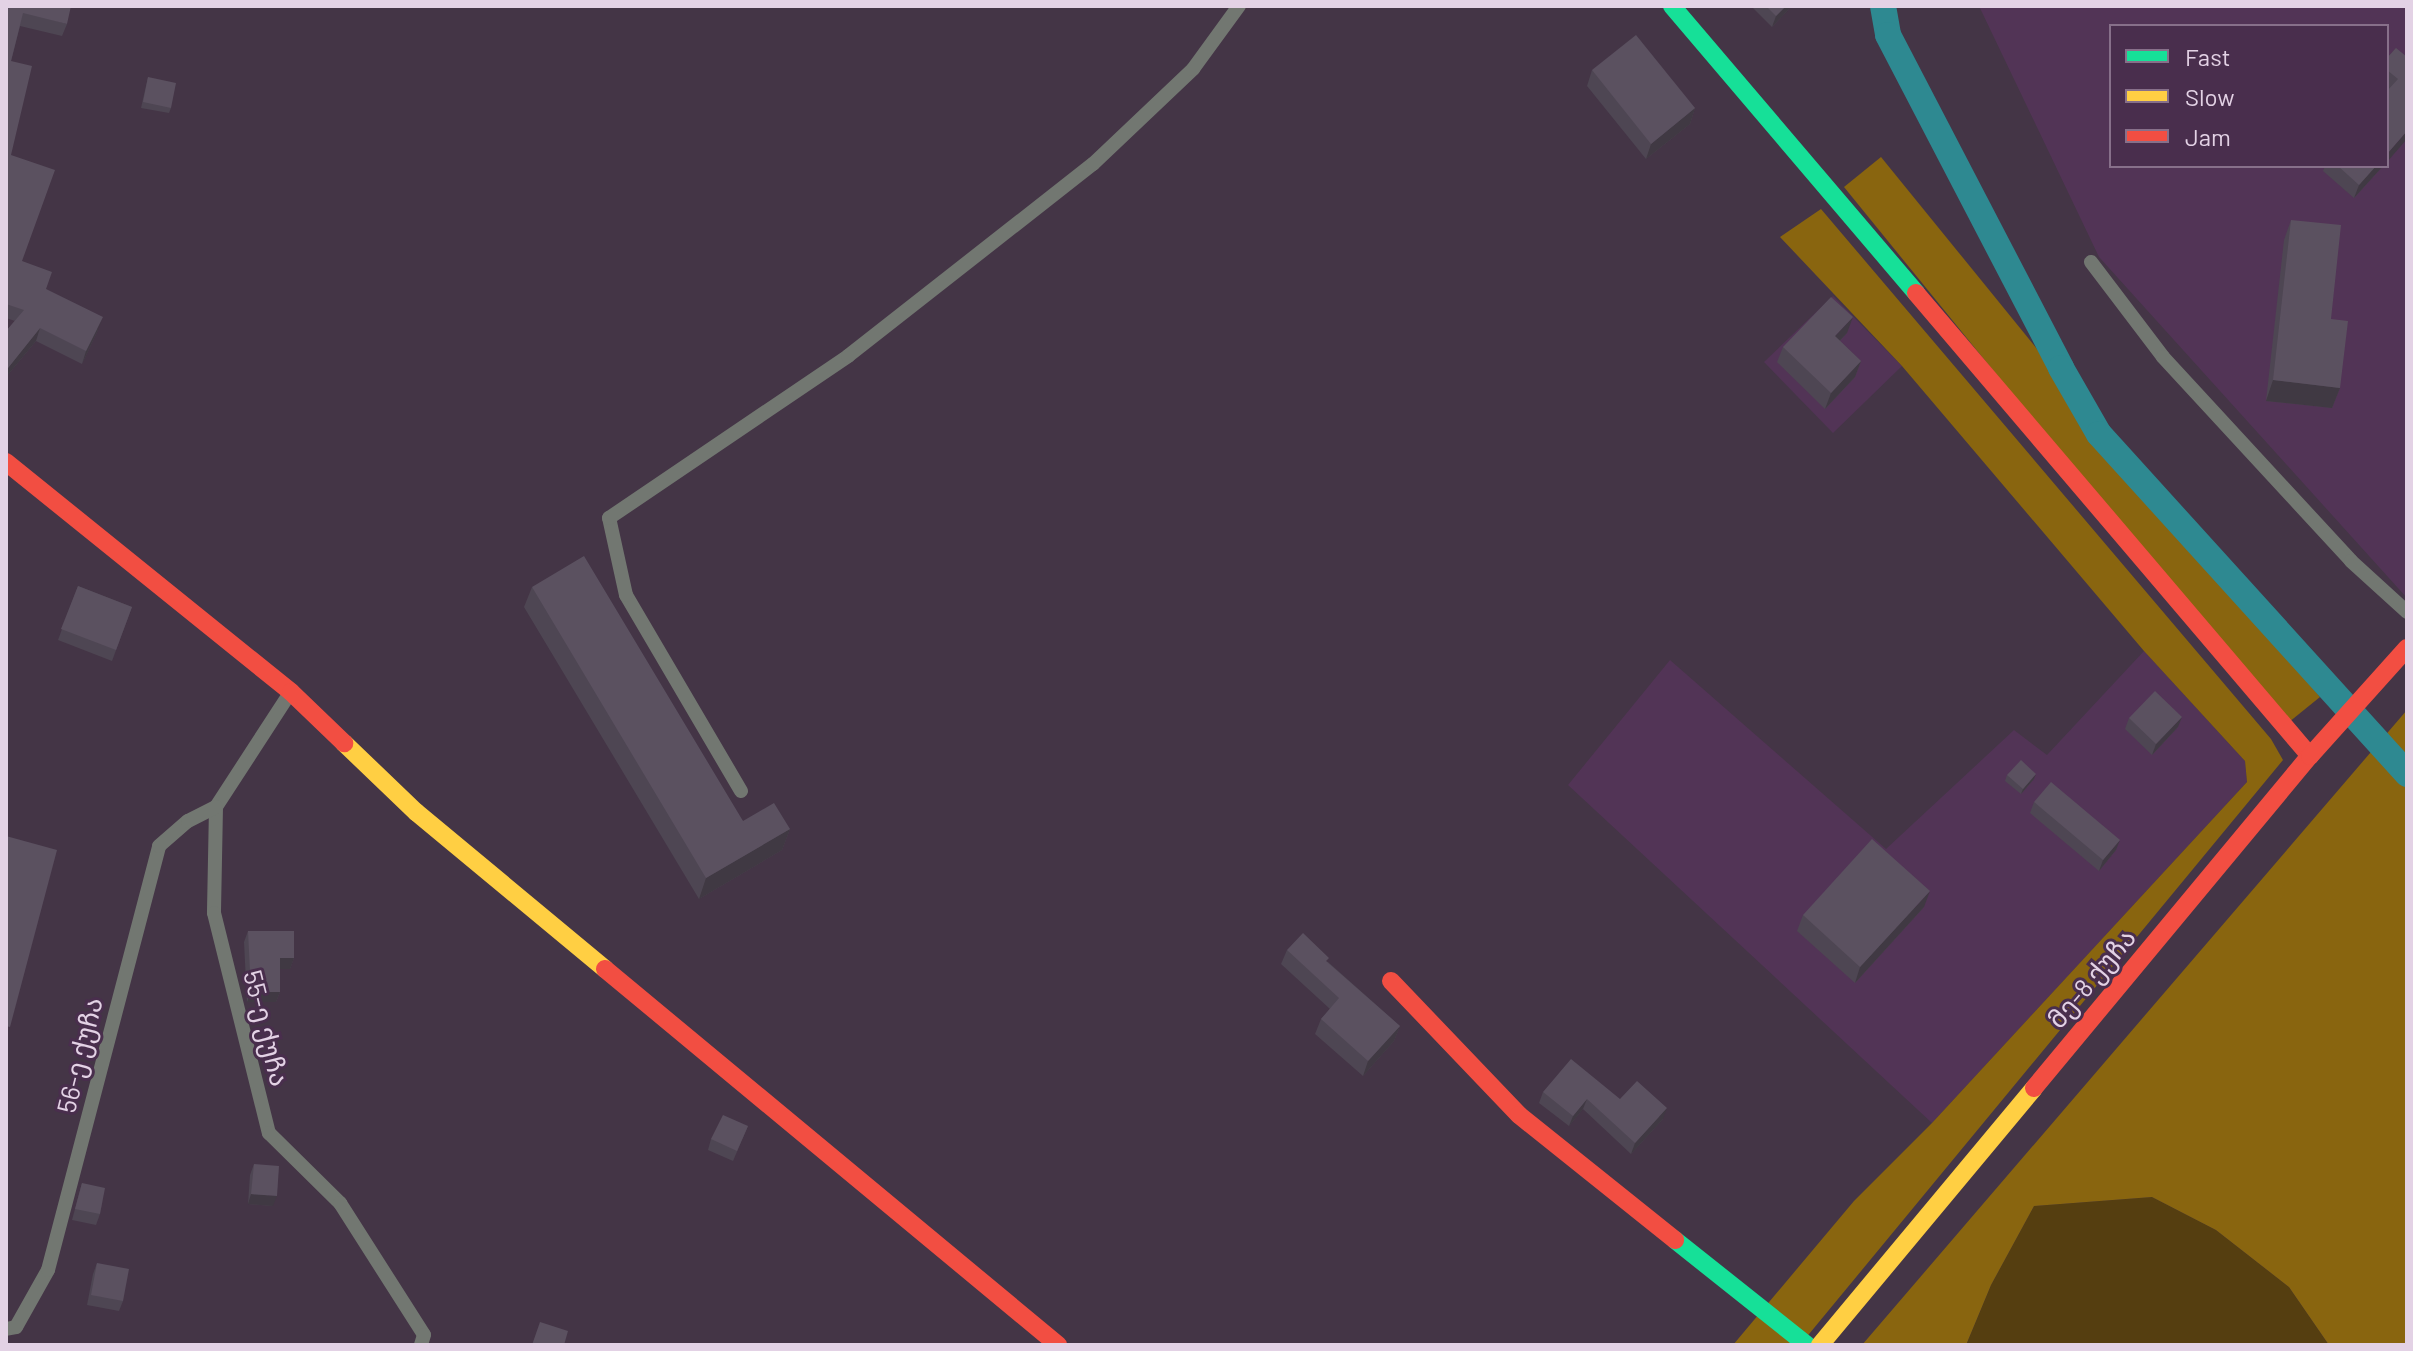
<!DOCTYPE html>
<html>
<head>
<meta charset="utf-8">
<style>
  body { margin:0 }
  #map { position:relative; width:2413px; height:1351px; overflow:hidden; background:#443546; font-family:Barlow,"Noto Sans Georgian",sans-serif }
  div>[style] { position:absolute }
  .built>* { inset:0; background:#523456 }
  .green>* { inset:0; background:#553e10 }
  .forest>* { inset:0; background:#89650f }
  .canal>* { height:26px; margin:-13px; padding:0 13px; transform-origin:13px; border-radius:13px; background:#2e8991 }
  .lane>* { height:14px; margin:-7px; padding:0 7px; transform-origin:7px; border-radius:7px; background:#727771 }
  .fast>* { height:18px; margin:-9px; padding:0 9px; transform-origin:9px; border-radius:9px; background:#16e098 }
  .slow>* { height:18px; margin:-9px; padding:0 9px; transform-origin:9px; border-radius:9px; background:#ffcf43 }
  .jam>* { height:18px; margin:-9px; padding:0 9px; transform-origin:9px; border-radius:9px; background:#f24e42 }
  .wall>* { inset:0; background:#4e4653 }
  .shaded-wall>* { inset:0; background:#403943 }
  .building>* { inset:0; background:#5b5160 }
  span { translate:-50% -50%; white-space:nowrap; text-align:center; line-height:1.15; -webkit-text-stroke:6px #492e4d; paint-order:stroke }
  .street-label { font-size:26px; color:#e3d2e5 }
  .frame { position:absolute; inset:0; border:8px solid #e3d2e5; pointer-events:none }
  .legend { position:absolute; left:2109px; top:24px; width:280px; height:144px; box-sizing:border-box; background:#492e4d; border:2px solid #87708a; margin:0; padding:10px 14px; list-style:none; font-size:24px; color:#e3d2e5 }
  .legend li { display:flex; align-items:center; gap:16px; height:40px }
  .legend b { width:40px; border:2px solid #87708a }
</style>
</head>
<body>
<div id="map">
  <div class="built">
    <i style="clip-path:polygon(evenodd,1979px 6px,2407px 6px,2407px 598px,2099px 257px,1979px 6px,2111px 26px,2387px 26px,2387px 166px,2111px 166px,2111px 26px)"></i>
    <i style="clip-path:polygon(1833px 296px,1902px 366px,1833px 433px,1764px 362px)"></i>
    <i style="clip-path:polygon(2144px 651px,2245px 761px,2247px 782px,1932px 1123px,1568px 785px,1670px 660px,1886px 849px,2014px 730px,2047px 755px)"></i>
  </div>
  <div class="green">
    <i style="clip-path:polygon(2152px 1197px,2216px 1230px,2289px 1287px,2329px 1345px,1966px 1345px,1991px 1285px,2034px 1206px)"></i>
  </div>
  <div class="forest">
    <i style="clip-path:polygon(1881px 157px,2320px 697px,2283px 727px,1844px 187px)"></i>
    <i style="clip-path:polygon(1821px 209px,2271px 739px,2283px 760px,1800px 1345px,1733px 1345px,1854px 1201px,1932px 1123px,2247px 782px,2245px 761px,2144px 651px,1902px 366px,1780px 237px)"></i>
    <i style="clip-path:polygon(2407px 710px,2407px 1345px,2329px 1345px,2289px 1287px,2216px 1230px,2152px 1197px,2034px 1206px,1991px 1285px,1966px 1345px,1862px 1345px)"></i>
  </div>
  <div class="canal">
    <i style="left:1883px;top:6px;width:29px;rotate:80deg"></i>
    <i style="left:1888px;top:35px;width:375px;rotate:62.5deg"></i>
    <i style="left:2061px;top:368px;width:76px;rotate:60.1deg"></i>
    <i style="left:2099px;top:434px;width:459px;rotate:47.8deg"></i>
  </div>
  <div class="lane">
    <i style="left:2091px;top:262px;width:119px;rotate:52.8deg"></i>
    <i style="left:2163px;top:357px;width:277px;rotate:47.3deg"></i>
    <i style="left:2351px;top:561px;width:76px;rotate:42.3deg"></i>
    <i style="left:290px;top:693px;width:136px;rotate:123deg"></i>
    <i style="left:216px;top:807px;width:106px;rotate:91.1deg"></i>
    <i style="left:214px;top:913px;width:227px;rotate:76deg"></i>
    <i style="left:269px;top:1133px;width:100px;rotate:44.6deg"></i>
    <i style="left:340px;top:1203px;width:156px;rotate:57.5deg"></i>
    <i style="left:424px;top:1335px;width:10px;rotate:107deg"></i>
    <i style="left:741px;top:791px;width:227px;rotate:-120.4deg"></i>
    <i style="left:626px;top:595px;width:79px;rotate:-102.4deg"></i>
    <i style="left:609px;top:518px;width:289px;rotate:-34.1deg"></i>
    <i style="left:848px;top:356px;width:311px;rotate:-38.1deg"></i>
    <i style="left:1093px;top:164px;width:138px;rotate:-43.5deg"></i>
    <i style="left:1193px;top:69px;width:78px;rotate:-53.9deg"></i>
    <i style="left:6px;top:1329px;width:10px;rotate:-11deg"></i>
    <i style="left:16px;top:1327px;width:65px;rotate:-60.7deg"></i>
    <i style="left:48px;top:1270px;width:438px;rotate:-75.3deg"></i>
    <i style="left:159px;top:846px;width:38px;rotate:-41deg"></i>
    <i style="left:188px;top:821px;width:31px;rotate:-27deg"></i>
  </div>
  <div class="fast">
    <i style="left:1672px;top:6px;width:377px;rotate:49.6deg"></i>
    <i style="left:1675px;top:1240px;width:169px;rotate:38.5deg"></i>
  </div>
  <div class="slow">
    <i style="left:344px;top:743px;width:100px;rotate:43.8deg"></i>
    <i style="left:416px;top:812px;width:246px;rotate:39.7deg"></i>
    <i style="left:1820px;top:1345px;width:334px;rotate:-50.2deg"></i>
  </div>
  <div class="jam">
    <i style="left:1916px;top:293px;width:608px;rotate:49.6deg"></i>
    <i style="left:6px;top:462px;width:366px;rotate:38.9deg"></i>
    <i style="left:291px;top:692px;width:74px;rotate:43.9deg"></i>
    <i style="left:605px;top:969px;width:589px;rotate:39.69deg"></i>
    <i style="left:1391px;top:981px;width:185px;rotate:46.3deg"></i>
    <i style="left:1519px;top:1115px;width:200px;rotate:38.7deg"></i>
    <i style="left:2034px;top:1088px;width:432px;rotate:-50.3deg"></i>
    <i style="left:2310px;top:756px;width:145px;rotate:-48.1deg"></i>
  </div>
  <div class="wall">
    <i style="clip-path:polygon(6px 6px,67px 24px,62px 36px,20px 26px,11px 61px,11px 155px,22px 261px,46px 289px,98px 330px,82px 364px,36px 341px,6px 377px,6px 331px,15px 321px,6px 318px)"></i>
    <i style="clip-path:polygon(1751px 6px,1790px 6px,1789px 9px,1772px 27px)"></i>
    <i style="clip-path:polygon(2396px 48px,2407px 139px,2389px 89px,2387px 88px,2387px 58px)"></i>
    <i style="clip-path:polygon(1592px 70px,1695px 108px,1690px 124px,1646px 159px,1587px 86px)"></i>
    <i style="clip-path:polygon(148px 77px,171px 108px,169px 113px,141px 108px)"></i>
    <i style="clip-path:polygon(2325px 166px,2383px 166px,2354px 198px,2323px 171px)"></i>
    <i style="clip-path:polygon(2291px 220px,2331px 319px,2340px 388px,2332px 408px,2266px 401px,2284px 240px)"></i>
    <i style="clip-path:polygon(1847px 333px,1840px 341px,1861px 361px,1855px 377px,1825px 409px,1777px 362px,1783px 347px)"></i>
    <i style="clip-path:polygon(78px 586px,132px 607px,112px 661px,58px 640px)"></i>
    <i style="clip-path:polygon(532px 587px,743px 821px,790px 829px,782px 850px,699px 899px,524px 607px)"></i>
    <i style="clip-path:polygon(2129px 718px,2178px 727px,2152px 755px,2125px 729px)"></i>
    <i style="clip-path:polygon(2007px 775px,2034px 779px,2021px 794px,2005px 781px)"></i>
    <i style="clip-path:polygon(2034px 802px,2116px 850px,2099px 871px,2030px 813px)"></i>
    <i style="clip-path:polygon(1924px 907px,1855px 983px,1797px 931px,1803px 915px)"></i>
    <i style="clip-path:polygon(248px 931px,294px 958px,290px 969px,280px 969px,280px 992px,276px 1002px,247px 1002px,244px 942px)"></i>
    <i style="clip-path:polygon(1287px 950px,1328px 962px,1400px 1026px,1394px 1041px,1363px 1076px,1315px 1034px,1321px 1019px,1330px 1009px,1281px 964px)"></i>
    <i style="clip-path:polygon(1543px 1092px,1620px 1099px,1663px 1119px,1631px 1154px,1583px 1109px,1569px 1126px,1539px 1103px)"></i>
    <i style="clip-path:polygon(748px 1126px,733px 1161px,708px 1150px,711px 1139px)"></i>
    <i style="clip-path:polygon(254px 1164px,273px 1206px,248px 1204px,250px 1175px)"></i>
    <i style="clip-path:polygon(82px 1183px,100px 1214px,96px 1225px,72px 1220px)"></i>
    <i style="clip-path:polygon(97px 1263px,123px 1301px,119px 1311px,87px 1305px,93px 1274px)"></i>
  </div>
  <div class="shaded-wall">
    <i style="clip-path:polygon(1786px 6px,1790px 6px,1789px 9px,1772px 27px,1776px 16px)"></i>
    <i style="clip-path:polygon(1695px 108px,1690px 124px,1646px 159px,1651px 144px)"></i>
    <i style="clip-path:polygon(2407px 131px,2407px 139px,2387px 162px,2387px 154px)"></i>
    <i style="clip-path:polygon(2376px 166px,2383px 166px,2354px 198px,2359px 185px)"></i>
    <i style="clip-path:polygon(103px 317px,98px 330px,82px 364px,86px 351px)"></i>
    <i style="clip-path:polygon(1853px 317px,1847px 333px,1829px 352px,1835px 336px)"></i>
    <i style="clip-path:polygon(40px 328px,36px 341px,6px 377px,8px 368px)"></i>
    <i style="clip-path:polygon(1861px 361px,1855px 377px,1825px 409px,1831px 393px)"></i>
    <i style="clip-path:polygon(2273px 380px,2340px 388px,2332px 408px,2266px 401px)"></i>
    <i style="clip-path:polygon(2182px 717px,2178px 727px,2152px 755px,2156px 744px)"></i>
    <i style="clip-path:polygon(2036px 774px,2034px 779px,2021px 794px,2023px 789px)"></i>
    <i style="clip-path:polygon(790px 829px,782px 850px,699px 899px,706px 878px)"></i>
    <i style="clip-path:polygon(2120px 840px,2116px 850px,2099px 871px,2103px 860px)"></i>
    <i style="clip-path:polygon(1930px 891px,1924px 907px,1855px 983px,1860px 967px)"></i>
    <i style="clip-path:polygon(280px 958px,294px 958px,290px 969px,276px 969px)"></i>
    <i style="clip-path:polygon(251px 992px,280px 992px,276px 1002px,247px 1002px)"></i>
    <i style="clip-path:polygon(1400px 1026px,1394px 1041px,1363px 1076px,1368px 1061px)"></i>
    <i style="clip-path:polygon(1587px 1099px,1583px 1109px,1569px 1126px,1573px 1116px)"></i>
    <i style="clip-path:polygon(1667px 1108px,1663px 1119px,1631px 1154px,1635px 1143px)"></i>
    <i style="clip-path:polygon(251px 1194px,277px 1196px,273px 1206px,248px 1204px)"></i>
  </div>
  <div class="building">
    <i style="clip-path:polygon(6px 6px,71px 6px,67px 24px,23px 13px,11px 61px,32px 66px,11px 155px,55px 170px,22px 261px,52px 272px,46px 289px,103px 317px,86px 351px,40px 328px,8px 368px,6px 367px,6px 331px,24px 310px,6px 304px)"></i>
    <i style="clip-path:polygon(1766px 6px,1786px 6px,1776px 16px)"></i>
    <i style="clip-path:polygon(1636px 35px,1695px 108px,1651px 144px,1592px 70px)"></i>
    <i style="clip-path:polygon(2396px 48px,2407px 57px,2407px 131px,2387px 154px,2387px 91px,2398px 79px,2387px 70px,2387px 58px)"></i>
    <i style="clip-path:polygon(148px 77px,176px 83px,171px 108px,143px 102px)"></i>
    <i style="clip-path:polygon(2338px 166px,2376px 166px,2359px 185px)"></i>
    <i style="clip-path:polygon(2291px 220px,2341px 225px,2331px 319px,2348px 321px,2340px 388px,2273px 380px)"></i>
    <i style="clip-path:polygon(1831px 297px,1853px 317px,1835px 336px,1861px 361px,1831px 393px,1783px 347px)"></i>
    <i style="clip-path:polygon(584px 556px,743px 821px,774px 803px,790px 829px,706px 878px,532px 587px)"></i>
    <i style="clip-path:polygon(78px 586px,132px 607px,116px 650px,61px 629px)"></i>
    <i style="clip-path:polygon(2155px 691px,2182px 717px,2156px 744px,2129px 718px)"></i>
    <i style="clip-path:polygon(2021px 760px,2036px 774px,2023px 789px,2007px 775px)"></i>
    <i style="clip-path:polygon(2051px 782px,2120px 840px,2103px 860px,2034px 802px)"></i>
    <i style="clip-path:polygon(6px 836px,57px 850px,10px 1027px,6px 1026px)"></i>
    <i style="clip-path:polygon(1872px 839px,1930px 891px,1860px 967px,1803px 915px)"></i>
    <i style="clip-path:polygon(248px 931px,294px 931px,294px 958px,280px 958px,280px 992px,251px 992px)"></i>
    <i style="clip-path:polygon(1303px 933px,1329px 958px,1326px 961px,1400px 1026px,1368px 1061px,1321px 1019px,1339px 998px,1287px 950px)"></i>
    <i style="clip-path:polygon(1571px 1059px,1620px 1099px,1637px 1081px,1667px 1108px,1635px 1143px,1587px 1099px,1573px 1116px,1543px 1092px)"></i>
    <i style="clip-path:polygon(723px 1115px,748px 1126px,737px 1151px,711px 1139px)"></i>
    <i style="clip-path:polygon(254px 1164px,279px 1166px,277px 1196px,251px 1194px)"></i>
    <i style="clip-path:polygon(82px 1183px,105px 1188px,100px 1214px,75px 1209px)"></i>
    <i style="clip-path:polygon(97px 1263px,129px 1269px,123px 1301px,91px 1295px)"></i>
    <i style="clip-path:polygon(540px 1322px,568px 1331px,564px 1345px,532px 1345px)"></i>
  </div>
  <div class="street-label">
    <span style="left:2091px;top:978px;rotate:-50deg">მე-8 ქუჩა</span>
    <span style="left:267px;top:1028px;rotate:76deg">55-ე ქუჩა</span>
    <span style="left:79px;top:1055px;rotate:-76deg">56-ე ქუჩა</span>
  </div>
  <div class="frame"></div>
  <ul class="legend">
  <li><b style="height:10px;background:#16e098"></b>Fast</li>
  <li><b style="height:10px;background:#ffcf43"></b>Slow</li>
  <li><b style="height:10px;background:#f24e42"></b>Jam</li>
  </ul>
</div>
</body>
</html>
